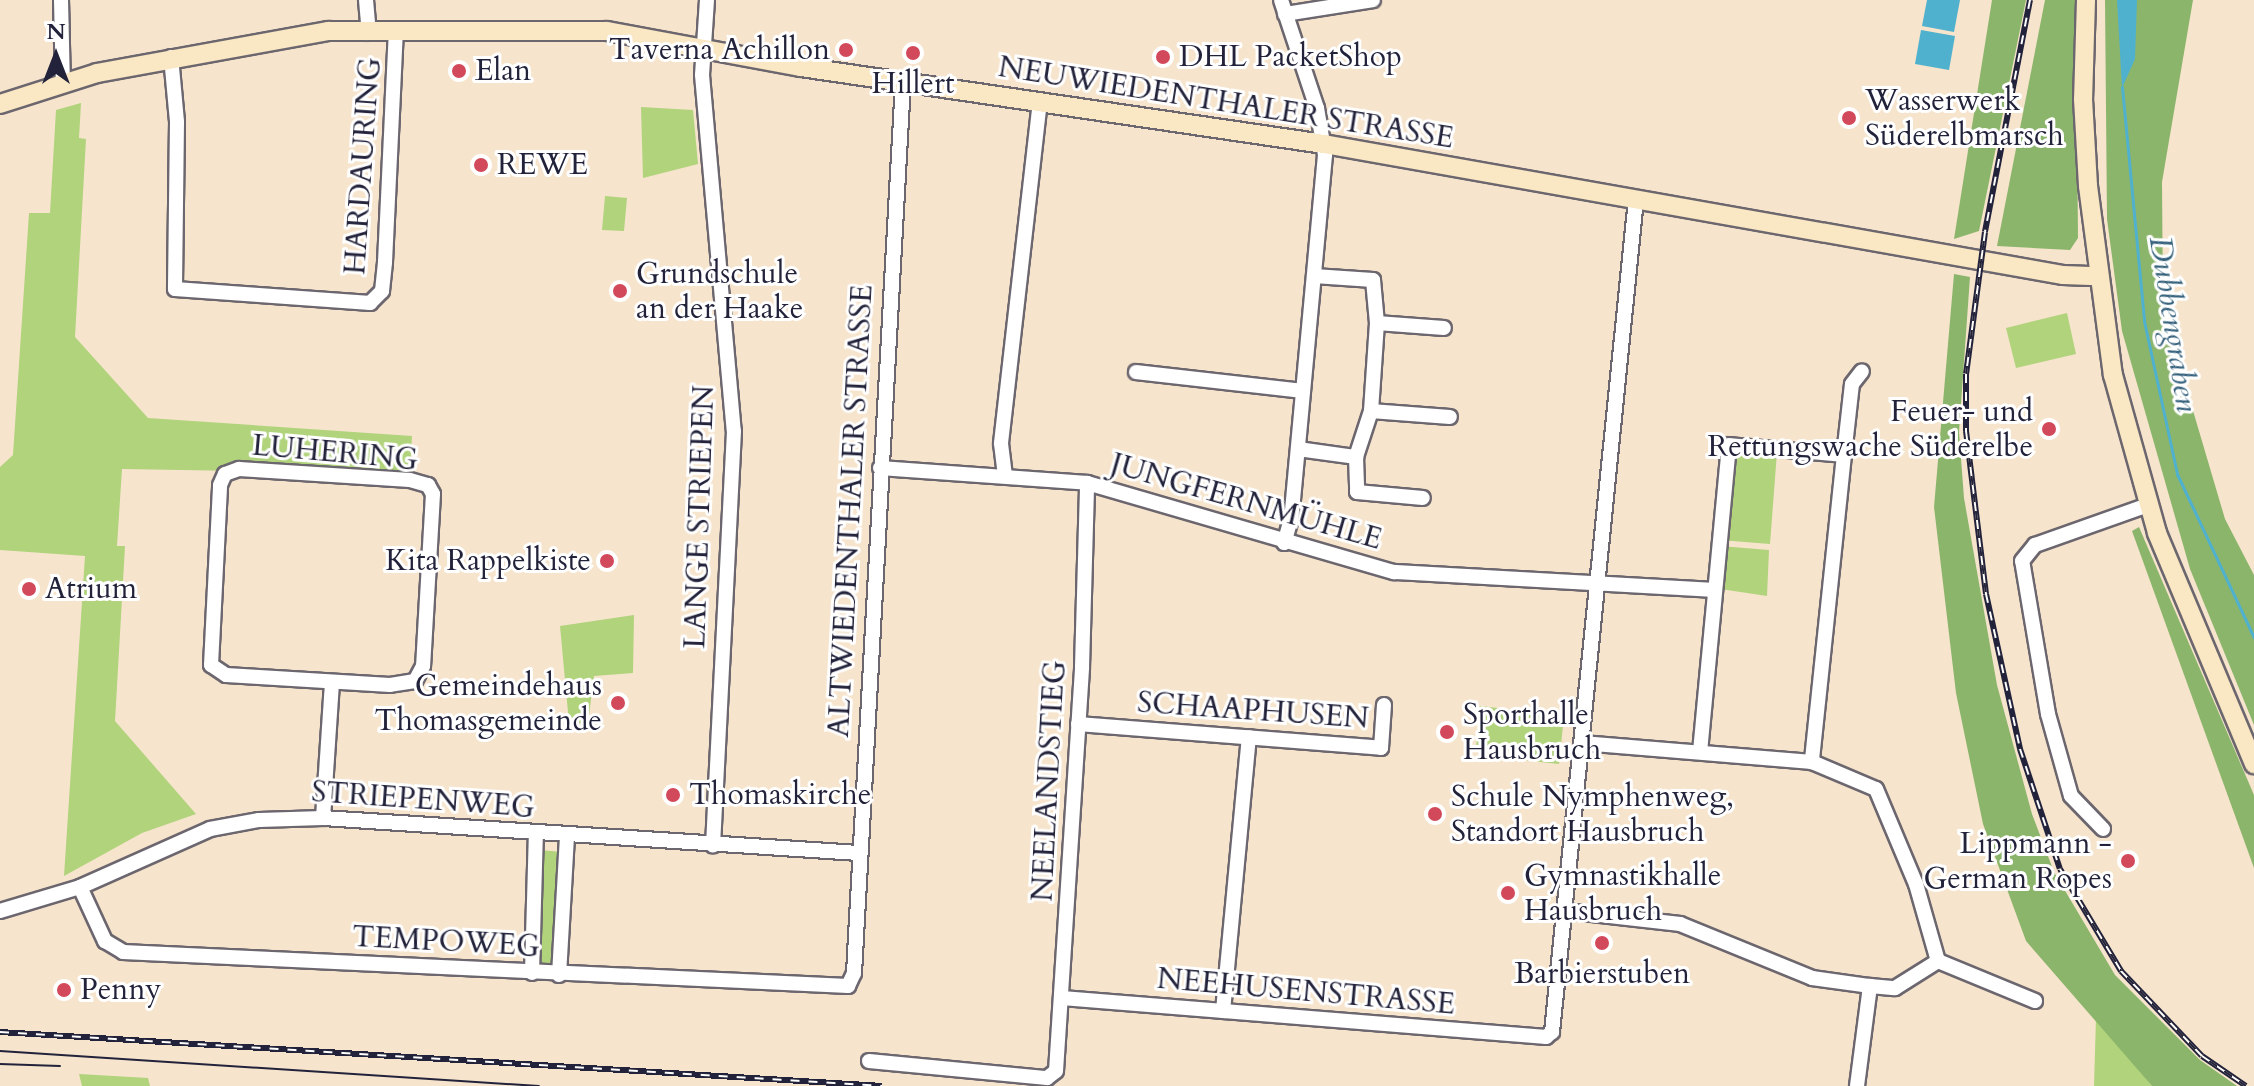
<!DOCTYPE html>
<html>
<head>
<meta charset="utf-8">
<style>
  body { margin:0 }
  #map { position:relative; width:2254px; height:1086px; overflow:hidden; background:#f6e4cc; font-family:Cardo,serif }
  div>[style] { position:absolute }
  .green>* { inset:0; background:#b0d37c }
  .forest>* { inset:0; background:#8cb56c }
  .water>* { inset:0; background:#4fb1ce }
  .stream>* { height:3px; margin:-1.5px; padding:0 1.5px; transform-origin:1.5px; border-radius:1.5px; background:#4fb1ce }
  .roads { filter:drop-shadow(2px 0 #6c666e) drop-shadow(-2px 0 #6c666e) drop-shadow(0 2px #6c666e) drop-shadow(0 -2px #6c666e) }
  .street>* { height:14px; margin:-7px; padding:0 7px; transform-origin:7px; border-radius:7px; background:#fff }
  .secondary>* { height:18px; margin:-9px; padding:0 9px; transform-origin:9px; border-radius:9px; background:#fae7c3 }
  .tram>* { height:2px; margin:-1px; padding:0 1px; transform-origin:1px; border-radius:1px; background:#22223b }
  .rail>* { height:6px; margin-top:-3px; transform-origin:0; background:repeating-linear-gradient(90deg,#fff 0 9px,#22223b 0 18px); box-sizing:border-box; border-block:2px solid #22223b }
  .dots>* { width:22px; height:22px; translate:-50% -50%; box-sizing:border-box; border:4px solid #fff; border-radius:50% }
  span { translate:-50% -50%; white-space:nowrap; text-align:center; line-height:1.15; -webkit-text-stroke:6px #fff; paint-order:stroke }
  .poi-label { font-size:30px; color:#22223b }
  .right { translate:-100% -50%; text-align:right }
  .left { translate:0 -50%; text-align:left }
  .street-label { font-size:30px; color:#22223b }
  .water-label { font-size:32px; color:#36627d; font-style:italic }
  .north { position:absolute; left:16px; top:16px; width:80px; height:80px; -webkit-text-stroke:6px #fff; paint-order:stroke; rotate:0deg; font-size:22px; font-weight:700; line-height:32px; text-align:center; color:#22223b }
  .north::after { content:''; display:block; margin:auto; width:28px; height:36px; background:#22223b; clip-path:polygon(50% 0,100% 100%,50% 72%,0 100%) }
</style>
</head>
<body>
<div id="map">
  <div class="green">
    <i style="clip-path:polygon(81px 103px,79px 138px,86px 139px,75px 337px,148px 418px,412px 436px,410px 474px,122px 469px,117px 546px,125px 546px,115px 721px,196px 814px,142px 833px,64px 876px,85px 556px,0 550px,0 467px,13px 455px,29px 213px,50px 213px,56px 110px)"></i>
    <i style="clip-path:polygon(641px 107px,693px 110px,698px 164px,643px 178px)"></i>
    <i style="clip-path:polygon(605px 196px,627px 198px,624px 231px,602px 230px)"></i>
    <i style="clip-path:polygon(2067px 313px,2076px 354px,2016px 368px,2006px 328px)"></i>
    <i style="clip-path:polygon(1731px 448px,1777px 452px,1770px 544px,1720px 540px)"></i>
    <i style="clip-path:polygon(1720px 546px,1769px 550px,1767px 596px,1714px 588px)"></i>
    <i style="clip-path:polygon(634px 615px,633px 673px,594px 676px,588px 723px,569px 723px,560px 626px)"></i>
    <i style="clip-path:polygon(1480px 706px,1558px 715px,1558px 729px,1560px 716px,1564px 716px,1559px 764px,1521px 760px,1521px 752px,1476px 749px)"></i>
    <i style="clip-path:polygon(540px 850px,562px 852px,556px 964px,535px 962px)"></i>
    <i style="clip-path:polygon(2096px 1018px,2152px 1086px,2094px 1086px)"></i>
    <i style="clip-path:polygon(79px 1074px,148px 1078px,150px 1086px,82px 1086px)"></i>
  </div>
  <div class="forest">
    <i style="clip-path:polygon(1992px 0,2026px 0,1979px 231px,1954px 239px)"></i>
    <i style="clip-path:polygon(2045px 0,2076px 0,2078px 238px,2070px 250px,1997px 246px)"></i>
    <i style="clip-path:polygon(2105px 0,2193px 0,2162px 182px,2163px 309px,2225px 519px,2254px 575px,2254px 725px,2190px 569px,2122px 331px,2107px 219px)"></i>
    <i style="clip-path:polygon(1954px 274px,1970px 277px,1959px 432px,1964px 498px,1997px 685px,2032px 814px,2054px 872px,2115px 975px,2200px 1060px,2237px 1086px,2152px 1086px,2026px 941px,1983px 824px,1956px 693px,1934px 507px)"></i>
    <i style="clip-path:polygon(2139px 527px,2254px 795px,2254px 868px,2132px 531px)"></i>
  </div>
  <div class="water">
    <i style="clip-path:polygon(1927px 0,1960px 0,1954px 32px,1922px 26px)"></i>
    <i style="clip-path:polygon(2117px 0,2137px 0,2135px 59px,2122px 88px)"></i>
    <i style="clip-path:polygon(1921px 30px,1955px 36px,1949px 70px,1915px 64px)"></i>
  </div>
  <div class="stream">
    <i style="left:2122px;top:87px;width:235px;rotate:84.6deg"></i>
    <i style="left:2144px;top:321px;width:157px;rotate:77.8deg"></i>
    <i style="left:2177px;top:474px;width:181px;rotate:64.8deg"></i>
  </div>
  <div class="roads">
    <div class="street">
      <i style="left:61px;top:0;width:85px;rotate:88.7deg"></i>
      <i style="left:366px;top:0;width:33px;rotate:85deg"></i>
      <i style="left:707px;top:0;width:75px;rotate:93.8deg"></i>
      <i style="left:702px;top:75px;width:357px;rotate:84.9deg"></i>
      <i style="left:734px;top:431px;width:415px;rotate:92.9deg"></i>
      <i style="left:1281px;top:0;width:114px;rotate:71.6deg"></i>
      <i style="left:1317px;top:108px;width:48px;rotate:80.3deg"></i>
      <i style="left:1325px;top:155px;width:366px;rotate:95.3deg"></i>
      <i style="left:1291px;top:519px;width:25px;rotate:106deg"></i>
      <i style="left:1285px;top:14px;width:89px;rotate:-9deg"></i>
      <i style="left:171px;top:57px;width:65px;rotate:84.7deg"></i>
      <i style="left:177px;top:122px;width:167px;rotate:90.7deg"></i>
      <i style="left:175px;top:289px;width:196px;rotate:4.1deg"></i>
      <i style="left:370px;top:303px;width:17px;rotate:-45deg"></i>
      <i style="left:382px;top:291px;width:29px;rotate:-84deg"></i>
      <i style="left:385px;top:262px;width:231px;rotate:-87.3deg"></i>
      <i style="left:1314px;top:276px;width:59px;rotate:3.9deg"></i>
      <i style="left:1373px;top:280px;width:43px;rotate:84.7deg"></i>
      <i style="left:1377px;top:323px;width:88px;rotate:93.9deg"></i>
      <i style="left:1371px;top:411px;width:48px;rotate:108.1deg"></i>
      <i style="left:1377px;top:323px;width:67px;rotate:4.3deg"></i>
      <i style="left:1136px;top:372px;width:168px;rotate:6.5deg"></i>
      <i style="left:1371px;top:411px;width:79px;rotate:4.3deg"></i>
      <i style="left:1298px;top:449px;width:59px;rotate:7.9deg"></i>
      <i style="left:1356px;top:457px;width:35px;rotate:88deg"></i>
      <i style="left:1357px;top:492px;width:66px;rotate:5.2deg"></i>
      <i style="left:1844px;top:455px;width:71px;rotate:-83.6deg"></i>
      <i style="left:1852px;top:384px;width:16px;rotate:-52deg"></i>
      <i style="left:880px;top:468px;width:208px;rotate:4.1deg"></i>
      <i style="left:1087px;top:483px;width:320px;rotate:16.2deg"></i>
      <i style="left:1394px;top:572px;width:319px;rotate:3.2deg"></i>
      <i style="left:239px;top:469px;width:171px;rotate:3.7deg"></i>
      <i style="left:410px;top:480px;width:19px;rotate:16deg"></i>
      <i style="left:428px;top:485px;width:10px;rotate:61deg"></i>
      <i style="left:433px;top:494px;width:172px;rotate:93.3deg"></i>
      <i style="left:423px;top:666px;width:17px;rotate:118deg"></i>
      <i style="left:415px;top:681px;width:25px;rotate:171deg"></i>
      <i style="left:390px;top:685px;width:164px;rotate:-176.5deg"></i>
      <i style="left:226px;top:675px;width:18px;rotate:-146deg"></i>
      <i style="left:211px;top:665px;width:180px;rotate:-87.1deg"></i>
      <i style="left:220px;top:485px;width:12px;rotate:-66deg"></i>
      <i style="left:225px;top:474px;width:15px;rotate:-20deg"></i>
      <i style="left:1005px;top:476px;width:33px;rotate:-97deg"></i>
      <i style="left:1001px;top:443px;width:344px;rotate:-83.5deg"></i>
      <i style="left:1078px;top:724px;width:304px;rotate:4.5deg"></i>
      <i style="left:1381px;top:748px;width:43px;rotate:-86deg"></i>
      <i style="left:1582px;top:743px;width:231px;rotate:4.7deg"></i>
      <i style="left:1812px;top:762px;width:69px;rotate:22.9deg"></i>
      <i style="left:1876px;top:789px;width:103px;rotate:67.2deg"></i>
      <i style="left:1916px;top:884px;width:80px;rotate:74.1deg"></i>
      <i style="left:1700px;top:752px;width:308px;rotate:-84.6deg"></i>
      <i style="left:1729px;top:445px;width:115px;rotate:5deg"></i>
      <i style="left:1844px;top:455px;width:309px;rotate:96deg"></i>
      <i style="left:323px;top:818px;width:136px;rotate:-86.2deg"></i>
      <i style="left:2103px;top:829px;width:46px;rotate:-134.1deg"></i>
      <i style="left:2071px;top:796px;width:85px;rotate:-105.7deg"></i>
      <i style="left:2048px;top:714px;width:155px;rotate:-99.6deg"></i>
      <i style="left:2022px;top:561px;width:21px;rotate:-51deg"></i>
      <i style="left:2035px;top:545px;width:120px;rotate:-19.5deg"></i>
      <i style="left:80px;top:887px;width:60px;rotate:65.2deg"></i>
      <i style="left:105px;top:941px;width:21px;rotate:31deg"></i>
      <i style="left:123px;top:952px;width:726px;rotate:2.69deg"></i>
      <i style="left:848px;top:986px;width:14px;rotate:-65deg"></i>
      <i style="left:854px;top:973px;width:891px;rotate:-86.85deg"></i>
      <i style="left:0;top:911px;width:84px;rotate:-16.7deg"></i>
      <i style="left:80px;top:887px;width:142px;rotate:-24deg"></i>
      <i style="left:210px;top:829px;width:50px;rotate:-10.4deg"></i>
      <i style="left:259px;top:820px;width:64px;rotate:-1.8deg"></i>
      <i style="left:323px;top:818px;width:537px;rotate:3.74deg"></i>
      <i style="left:1565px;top:911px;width:116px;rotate:6.4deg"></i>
      <i style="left:1680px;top:924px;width:143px;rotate:22.2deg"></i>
      <i style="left:1812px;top:978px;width:59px;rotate:7.9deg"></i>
      <i style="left:1870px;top:986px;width:25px;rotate:5deg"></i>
      <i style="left:1895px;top:988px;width:51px;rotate:-32.1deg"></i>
      <i style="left:1938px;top:961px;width:105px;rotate:22.4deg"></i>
      <i style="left:532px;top:973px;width:140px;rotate:-88.4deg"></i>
      <i style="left:559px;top:975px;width:140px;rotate:-86.7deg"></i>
      <i style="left:1062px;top:998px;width:486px;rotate:4.6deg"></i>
      <i style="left:1546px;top:1037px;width:8px;rotate:-40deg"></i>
      <i style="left:1552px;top:1032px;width:837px;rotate:-84.24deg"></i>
      <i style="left:1223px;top:1011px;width:275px;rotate:-84.6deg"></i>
      <i style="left:869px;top:1061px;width:179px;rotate:5.5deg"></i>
      <i style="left:1047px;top:1078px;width:11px;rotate:-38deg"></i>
      <i style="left:1056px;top:1071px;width:405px;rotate:-86.3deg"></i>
      <i style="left:1082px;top:667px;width:184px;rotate:-88.4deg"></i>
      <i style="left:1857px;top:1086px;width:101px;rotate:-82.6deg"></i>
    </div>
    <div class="secondary">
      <i style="left:2086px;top:0;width:99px;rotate:91.7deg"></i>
      <i style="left:2083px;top:99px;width:87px;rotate:86.7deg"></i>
      <i style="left:2088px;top:186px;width:191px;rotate:82.5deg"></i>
      <i style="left:2113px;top:375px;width:164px;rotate:74.4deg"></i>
      <i style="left:2157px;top:533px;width:251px;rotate:67.2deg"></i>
      <i style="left:0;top:104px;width:102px;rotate:-17.7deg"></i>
      <i style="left:97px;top:73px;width:235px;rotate:-10.3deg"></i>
      <i style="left:328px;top:31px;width:279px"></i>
      <i style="left:607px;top:31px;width:197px;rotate:10.5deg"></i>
      <i style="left:801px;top:67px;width:529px;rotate:8.38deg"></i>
      <i style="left:1324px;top:144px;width:751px;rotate:10.05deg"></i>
      <i style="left:2063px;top:275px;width:34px;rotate:2deg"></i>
    </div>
  </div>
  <div class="tram">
    <i style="left:0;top:1051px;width:540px;rotate:3.72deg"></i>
    <i style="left:0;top:1064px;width:60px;rotate:1.9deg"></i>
  </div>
  <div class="rail">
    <i style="left:2030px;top:0;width:236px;rotate:101deg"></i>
    <i style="left:1985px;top:232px;width:143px;rotate:97.6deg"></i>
    <i style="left:1966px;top:374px;width:57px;rotate:90deg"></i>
    <i style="left:1966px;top:431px;width:164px;rotate:83deg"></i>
    <i style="left:1986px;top:594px;width:159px;rotate:77.6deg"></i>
    <i style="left:2020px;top:749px;width:126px;rotate:71.6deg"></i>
    <i style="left:2060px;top:869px;width:119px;rotate:59.1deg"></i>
    <i style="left:2121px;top:971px;width:117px;rotate:46.4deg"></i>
    <i style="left:2202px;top:1056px;width:53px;rotate:34.3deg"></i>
    <i style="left:0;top:1032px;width:884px;rotate:3.5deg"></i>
  </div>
  <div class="dots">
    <i style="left:846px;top:50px;background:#d1495b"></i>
    <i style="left:913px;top:53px;background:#d1495b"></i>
    <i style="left:1163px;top:57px;background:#d1495b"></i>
    <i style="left:459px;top:71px;background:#d1495b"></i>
    <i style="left:1849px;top:118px;background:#d1495b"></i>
    <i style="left:481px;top:165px;background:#d1495b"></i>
    <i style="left:620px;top:291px;background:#d1495b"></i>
    <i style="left:2049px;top:429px;background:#d1495b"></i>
    <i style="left:607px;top:561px;background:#d1495b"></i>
    <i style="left:29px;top:589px;background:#d1495b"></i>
    <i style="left:618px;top:703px;background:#d1495b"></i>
    <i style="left:1447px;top:732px;background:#d1495b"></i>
    <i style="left:673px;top:795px;background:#d1495b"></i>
    <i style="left:1435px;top:814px;background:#d1495b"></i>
    <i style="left:2128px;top:861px;background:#d1495b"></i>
    <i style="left:1508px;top:893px;background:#d1495b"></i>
    <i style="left:1602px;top:943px;background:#d1495b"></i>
    <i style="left:64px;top:990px;background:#d1495b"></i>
  </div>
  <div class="poi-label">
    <span class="right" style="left:830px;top:50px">Taverna Achillon</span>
    <span class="left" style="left:1179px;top:57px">DHL PacketShop</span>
    <span class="left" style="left:475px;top:71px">Elan</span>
    <span style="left:913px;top:84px">Hillert</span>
    <span class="left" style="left:1865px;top:118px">Wasserwerk<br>Süderelbmarsch</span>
    <span class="left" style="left:497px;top:165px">REWE</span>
    <span class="left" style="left:636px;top:291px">Grundschule<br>an der Haake</span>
    <span class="right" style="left:2033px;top:429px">Feuer- und<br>Rettungswache Süderelbe</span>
    <span class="right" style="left:591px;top:561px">Kita Rappelkiste</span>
    <span class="left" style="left:45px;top:589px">Atrium</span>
    <span class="right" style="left:602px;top:703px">Gemeindehaus<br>Thomasgemeinde</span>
    <span class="left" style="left:1463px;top:732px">Sporthalle<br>Hausbruch</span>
    <span class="left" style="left:689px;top:795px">Thomaskirche</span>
    <span class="left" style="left:1451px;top:814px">Schule Nymphenweg,<br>Standort Hausbruch</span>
    <span class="right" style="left:2112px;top:861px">Lippmann -<br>German Ropes</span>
    <span class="left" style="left:1524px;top:893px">Gymnastikhalle<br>Hausbruch</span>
    <span style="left:1602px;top:974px">Barbierstuben</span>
    <span class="left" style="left:80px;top:990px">Penny</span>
  </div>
  <div class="street-label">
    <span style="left:1226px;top:103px;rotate:9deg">NEUWIEDENTHALER STRASSE</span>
    <span style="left:363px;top:166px;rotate:-86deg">HARDAURING</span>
    <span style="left:335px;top:453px;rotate:5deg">LUHERING</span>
    <span style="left:1246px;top:502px;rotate:16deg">JUNGFERNMÜHLE</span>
    <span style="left:851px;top:511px;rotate:-87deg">ALTWIEDENTHALER STRASSE</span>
    <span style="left:700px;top:517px;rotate:-88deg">LANGE STRIEPEN</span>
    <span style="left:1253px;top:711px;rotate:4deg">SCHAAPHUSEN</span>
    <span style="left:1049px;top:781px;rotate:-87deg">NEELANDSTIEG</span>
    <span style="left:423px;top:800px;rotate:4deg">STRIEPENWEG</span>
    <span style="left:446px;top:942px;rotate:3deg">TEMPOWEG</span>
    <span style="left:1306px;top:992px;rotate:5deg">NEEHUSENSTRASSE</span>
  </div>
  <div class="water-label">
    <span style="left:2173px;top:324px;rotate:81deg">Dubbengraben</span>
  </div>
  <div class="north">N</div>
</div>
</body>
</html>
